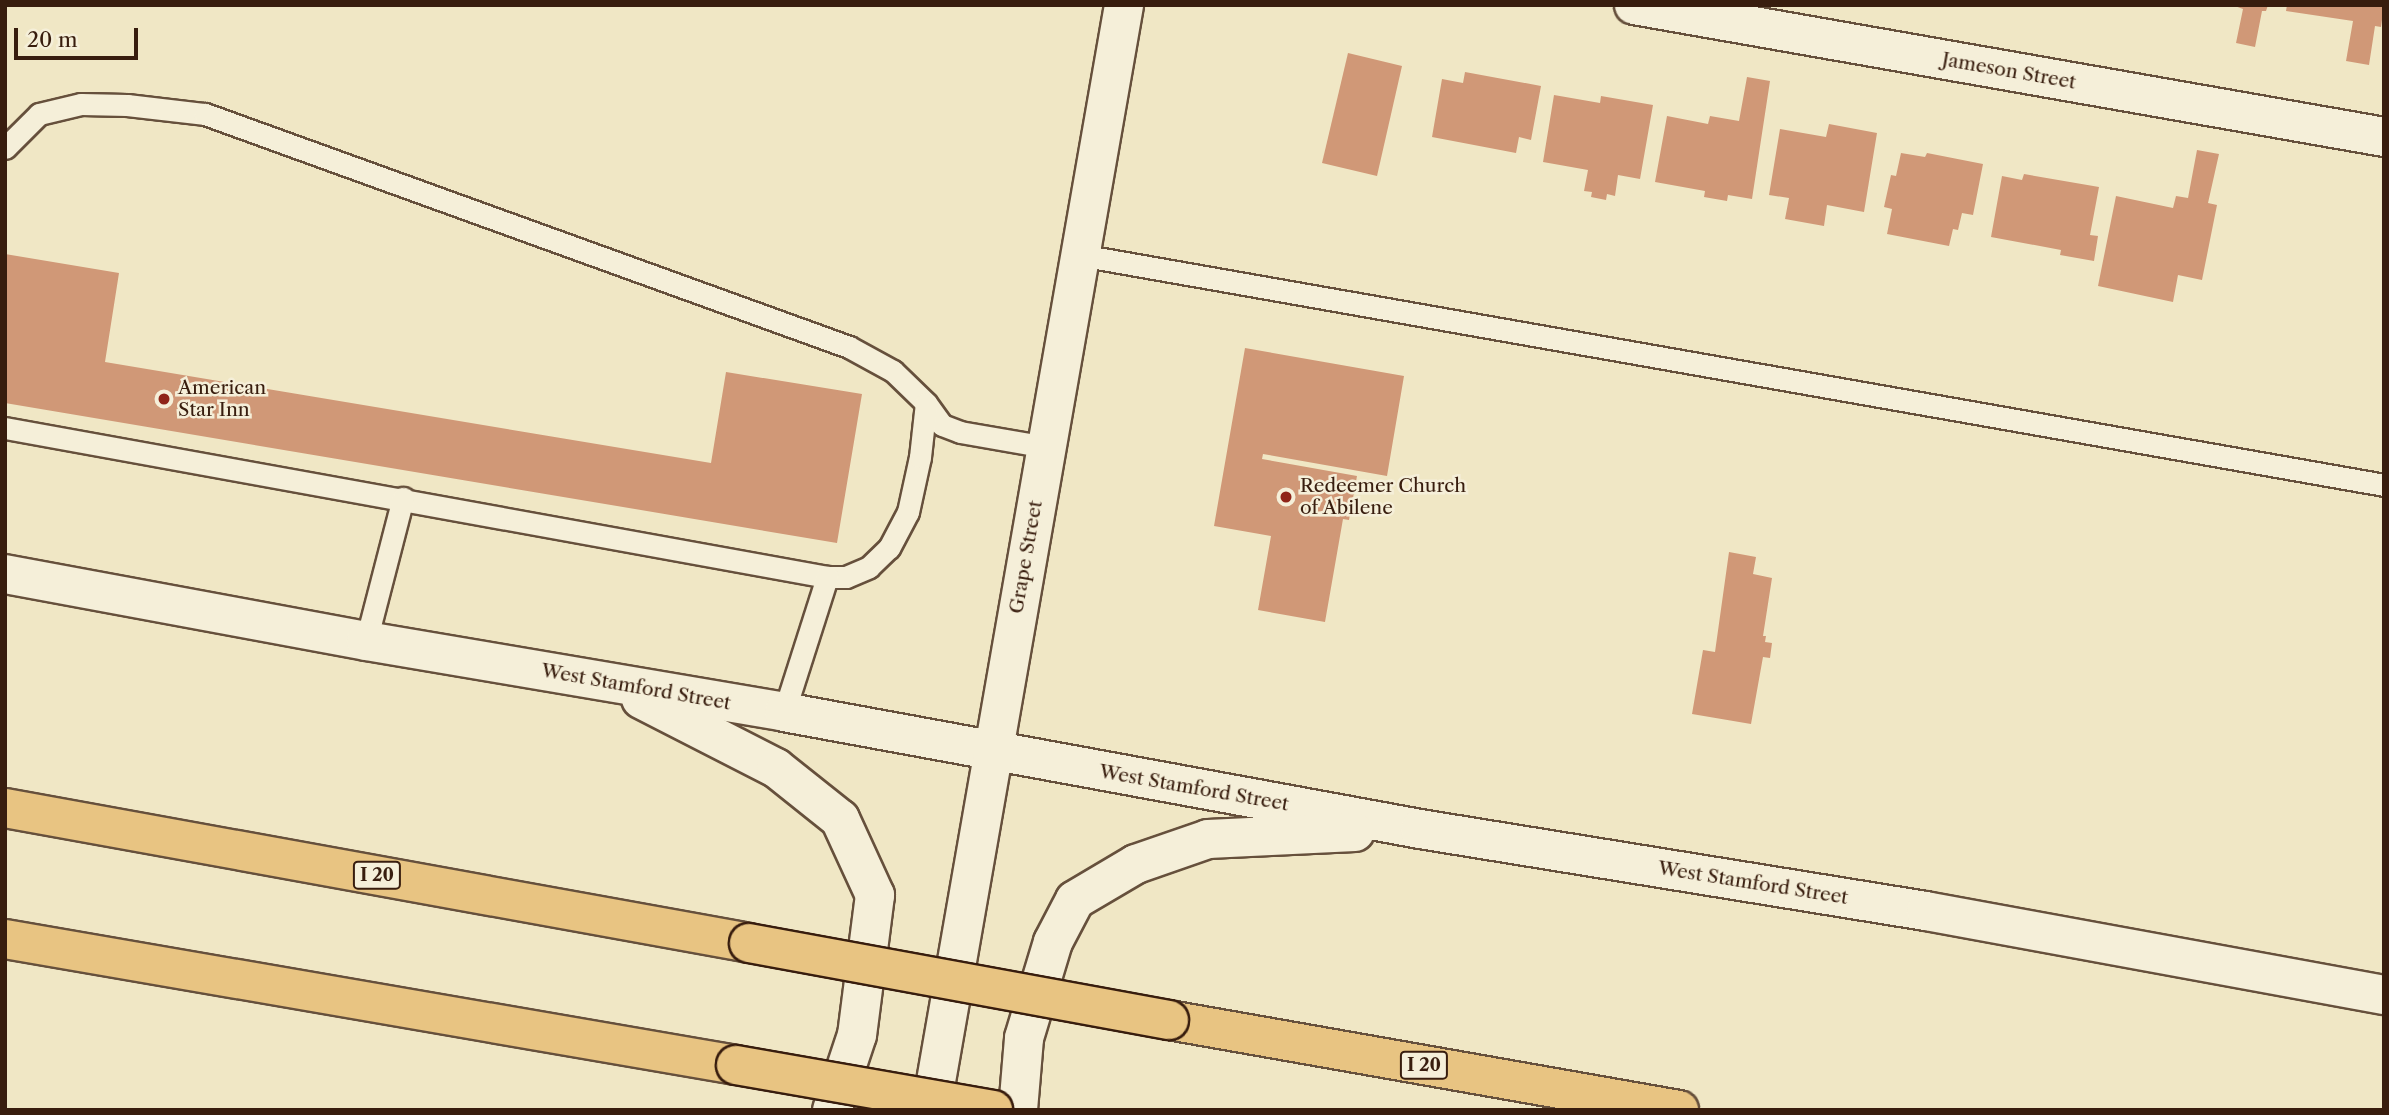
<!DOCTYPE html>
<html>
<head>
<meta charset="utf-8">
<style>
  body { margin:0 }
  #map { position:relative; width:2389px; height:1115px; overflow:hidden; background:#f0e7c5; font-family:"Libre Caslon Text",serif }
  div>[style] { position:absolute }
  .building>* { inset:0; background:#d09877 }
  .roads { filter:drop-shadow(2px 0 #66503c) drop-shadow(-2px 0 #66503c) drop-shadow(0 2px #66503c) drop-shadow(0 -2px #66503c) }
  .lane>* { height:21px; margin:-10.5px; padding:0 10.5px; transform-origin:10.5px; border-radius:10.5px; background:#f5efd9 }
  .street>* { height:38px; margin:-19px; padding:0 19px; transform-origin:19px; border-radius:19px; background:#f5efd9 }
  .secondary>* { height:38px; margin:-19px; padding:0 19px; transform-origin:19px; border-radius:19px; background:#f5efd9 }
  .highway>* { height:38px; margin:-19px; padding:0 19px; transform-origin:19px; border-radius:19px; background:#e8c482 }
  .bridges { filter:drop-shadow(2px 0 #381d0e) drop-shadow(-2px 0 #381d0e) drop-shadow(0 2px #381d0e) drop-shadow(0 -2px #381d0e) }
  .highway-bridge>* { height:38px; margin:-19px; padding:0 19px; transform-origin:19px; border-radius:19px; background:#e8c482 }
  .dots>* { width:19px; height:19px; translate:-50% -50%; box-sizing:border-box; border:4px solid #f5efd9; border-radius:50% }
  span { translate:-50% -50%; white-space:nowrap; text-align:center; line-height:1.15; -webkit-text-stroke:5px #f5efd9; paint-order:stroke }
  .shield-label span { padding:2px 5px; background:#f5efd9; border:2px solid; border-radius:5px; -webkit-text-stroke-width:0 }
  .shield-label { font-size:18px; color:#381d0e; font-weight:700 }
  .street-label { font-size:19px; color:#381d0e }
  .poi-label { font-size:19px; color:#381d0e }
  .left { translate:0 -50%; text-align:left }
  .frame { position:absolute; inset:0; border:7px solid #381d0e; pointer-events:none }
  .scale { position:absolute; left:14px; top:28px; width:124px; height:32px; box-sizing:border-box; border:4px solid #381d0e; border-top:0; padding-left:9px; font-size:21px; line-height:24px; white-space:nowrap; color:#381d0e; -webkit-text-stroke:5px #f5efd9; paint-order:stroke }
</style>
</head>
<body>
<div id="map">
  <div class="building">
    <i style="clip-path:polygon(2232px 5px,2268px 5px,2266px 11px,2262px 11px,2255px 47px,2236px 43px,2243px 9px)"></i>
    <i style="clip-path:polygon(2287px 5px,2384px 5px,2381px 27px,2375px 26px,2369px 65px,2346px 61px,2353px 21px,2286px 11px)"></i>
    <i style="clip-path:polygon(1348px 53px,1402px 66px,1377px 176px,1322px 163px)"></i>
    <i style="clip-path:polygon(1465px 72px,1541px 86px,1531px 140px,1519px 137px,1516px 153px,1432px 137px,1442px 79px,1463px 83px)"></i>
    <i style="clip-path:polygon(1747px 77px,1770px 81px,1752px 199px,1728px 195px,1727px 201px,1704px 197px,1705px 191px,1655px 182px,1667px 116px,1708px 124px,1710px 116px,1739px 121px)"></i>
    <i style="clip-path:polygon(1554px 95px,1600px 103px,1601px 96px,1653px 105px,1640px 179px,1618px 175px,1615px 196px,1607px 194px,1606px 200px,1591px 197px,1592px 192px,1584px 191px,1588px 170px,1543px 162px)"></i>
    <i style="clip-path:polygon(1829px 124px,1877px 133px,1864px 212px,1827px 205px,1824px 226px,1785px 219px,1789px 198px,1769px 195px,1780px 129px,1826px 137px)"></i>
    <i style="clip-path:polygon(2197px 150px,2219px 154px,2208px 203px,2217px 205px,2202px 280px,2178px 275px,2173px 302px,2098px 286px,2116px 196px,2173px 208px,2176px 196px,2188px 198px)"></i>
    <i style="clip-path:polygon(1901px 153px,1925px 157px,1927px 153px,1983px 164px,1973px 215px,1962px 213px,1958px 230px,1953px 229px,1949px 246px,1887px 234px,1892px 209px,1884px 207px,1891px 175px,1896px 176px)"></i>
    <i style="clip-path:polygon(2024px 174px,2099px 187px,2090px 235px,2098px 236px,2094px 261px,2060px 255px,2061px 250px,1991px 237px,2002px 176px,2022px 180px)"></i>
    <i style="clip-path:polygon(5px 254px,119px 273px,105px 362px,711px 463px,726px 372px,862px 394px,837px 543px,5px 403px)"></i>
    <i style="clip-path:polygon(1245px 348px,1404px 376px,1387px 476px,1263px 454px,1262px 459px,1357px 476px,1349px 520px,1343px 519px,1325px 622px,1258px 610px,1271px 536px,1214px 526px)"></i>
    <i style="clip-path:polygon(1729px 552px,1756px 557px,1753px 574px,1772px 578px,1763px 636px,1766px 636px,1765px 642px,1772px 643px,1770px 658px,1763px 657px,1751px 724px,1692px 714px,1703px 650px,1715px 652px)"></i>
  </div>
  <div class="roads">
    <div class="lane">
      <i style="left:5px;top:148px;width:48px;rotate:-45deg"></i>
      <i style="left:39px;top:114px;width:43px;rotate:-13.4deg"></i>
      <i style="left:81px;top:104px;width:46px;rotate:1.2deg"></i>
      <i style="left:127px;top:105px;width:79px;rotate:6.6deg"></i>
      <i style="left:205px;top:114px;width:685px;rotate:19.89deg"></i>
      <i style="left:849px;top:347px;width:50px;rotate:28.6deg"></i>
      <i style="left:893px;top:371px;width:46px;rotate:44.1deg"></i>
      <i style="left:926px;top:403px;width:27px;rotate:54deg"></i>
      <i style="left:942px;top:425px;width:19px;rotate:21deg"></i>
      <i style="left:960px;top:432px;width:87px;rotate:9.9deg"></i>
      <i style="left:1080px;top:255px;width:1324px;rotate:10deg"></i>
      <i style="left:5px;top:428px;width:835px;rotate:10.27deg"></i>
      <i style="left:827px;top:577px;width:19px"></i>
      <i style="left:846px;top:577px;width:25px;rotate:-23deg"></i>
      <i style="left:869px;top:567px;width:28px;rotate:-44deg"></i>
      <i style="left:889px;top:548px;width:41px;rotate:-62.2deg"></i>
      <i style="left:908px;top:512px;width:56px;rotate:-77.7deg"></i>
      <i style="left:920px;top:457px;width:54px;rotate:-83.7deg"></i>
      <i style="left:366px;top:641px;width:148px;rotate:-75.5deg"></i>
      <i style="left:784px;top:712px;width:142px;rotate:-72.3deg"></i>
    </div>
    <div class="street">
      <i style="left:1634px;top:5px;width:762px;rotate:9.98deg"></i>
    </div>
    <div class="secondary">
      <i style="left:5px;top:574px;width:367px;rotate:10.5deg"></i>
      <i style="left:366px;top:641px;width:424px;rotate:9.6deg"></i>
      <i style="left:784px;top:712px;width:647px;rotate:10.42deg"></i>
      <i style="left:1420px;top:829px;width:513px;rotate:9.21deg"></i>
      <i style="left:1926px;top:911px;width:466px;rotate:10.4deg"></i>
      <i style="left:641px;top:699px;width:152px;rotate:27.1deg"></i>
      <i style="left:776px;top:768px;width:82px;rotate:38.6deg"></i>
      <i style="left:840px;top:819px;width:84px;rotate:65.3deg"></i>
      <i style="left:875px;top:895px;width:141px;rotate:97.3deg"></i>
      <i style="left:857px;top:1035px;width:79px;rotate:108.4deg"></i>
      <i style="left:931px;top:1110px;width:1122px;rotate:-80.09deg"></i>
      <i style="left:1018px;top:1110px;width:72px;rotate:-85.2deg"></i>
      <i style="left:1024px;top:1038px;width:100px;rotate:-73.2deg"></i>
      <i style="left:1053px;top:942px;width:47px;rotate:-62.4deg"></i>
      <i style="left:1075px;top:900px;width:71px;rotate:-30.5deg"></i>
      <i style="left:1136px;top:864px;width:76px;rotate:-19.1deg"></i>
      <i style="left:1208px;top:839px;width:147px;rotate:-2.7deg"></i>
    </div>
    <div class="highway">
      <i style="left:5px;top:808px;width:756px;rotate:10.28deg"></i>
      <i style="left:5px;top:939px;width:742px;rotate:9.78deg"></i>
      <i style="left:1169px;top:1020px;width:518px;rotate:10.01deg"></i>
    </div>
  </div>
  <div class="bridges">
    <div class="highway-bridge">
      <i style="left:749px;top:943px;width:427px;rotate:10.4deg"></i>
      <i style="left:736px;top:1065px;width:261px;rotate:9.9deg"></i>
    </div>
  </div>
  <div class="dots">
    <i style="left:164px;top:399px;background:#8f2418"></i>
    <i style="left:1286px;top:497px;background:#8f2418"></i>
  </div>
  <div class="shield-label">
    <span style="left:377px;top:875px">I 20</span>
    <span style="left:1424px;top:1065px">I 20</span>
  </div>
  <div class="street-label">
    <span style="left:2009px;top:71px;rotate:10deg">Jameson Street</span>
    <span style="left:1026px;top:557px;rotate:-80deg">Grape Street</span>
    <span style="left:636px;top:687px;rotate:10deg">West Stamford Street</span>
    <span style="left:1194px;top:788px;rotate:10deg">West Stamford Street</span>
    <span style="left:1753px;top:883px;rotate:9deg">West Stamford Street</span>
  </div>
  <div class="poi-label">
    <span class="left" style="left:178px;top:399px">American<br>Star Inn</span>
    <span class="left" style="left:1300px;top:497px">Redeemer Church<br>of Abilene</span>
  </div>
  <div class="frame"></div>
  <div class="scale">20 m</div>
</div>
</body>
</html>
